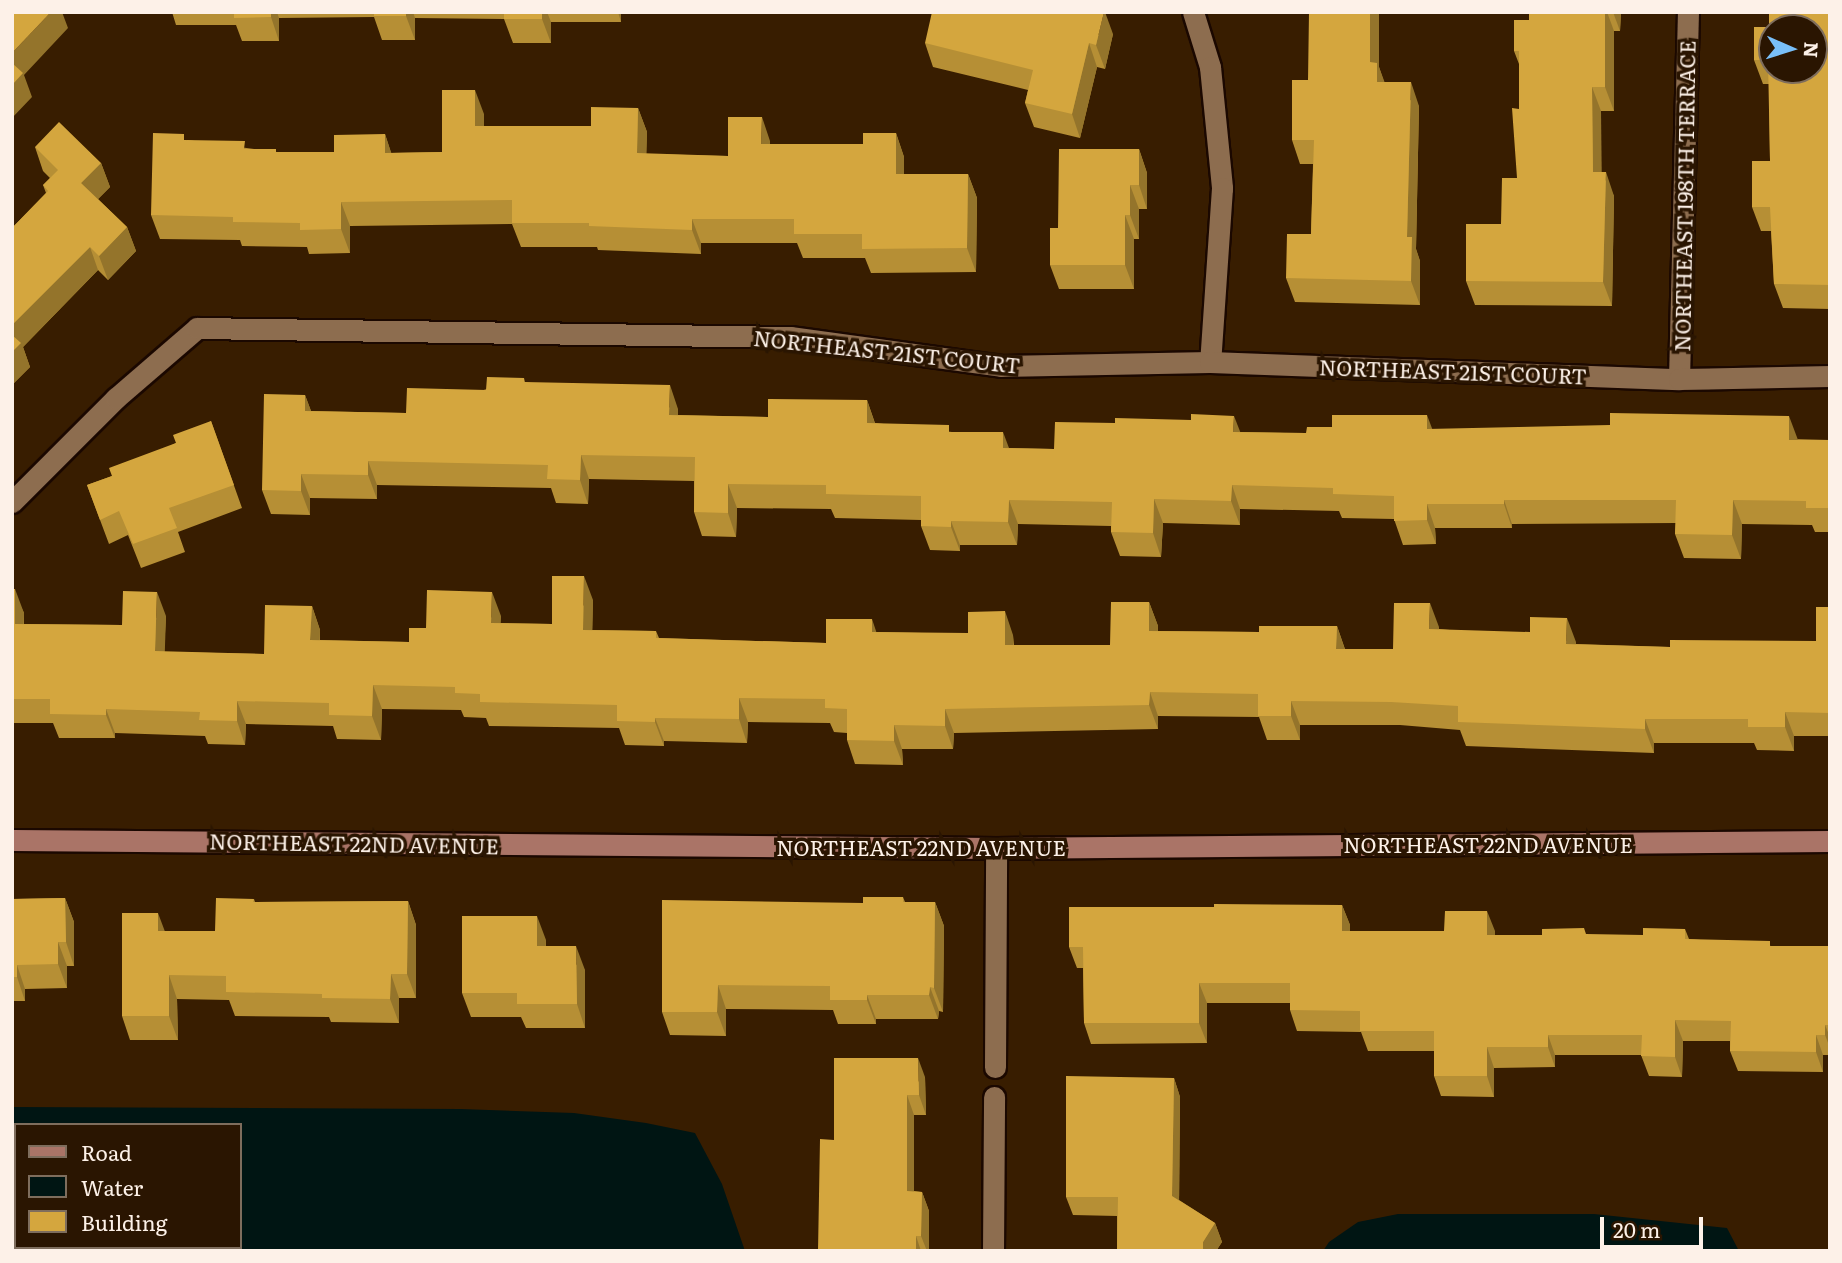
<!DOCTYPE html>
<html>
<head>
<meta charset="utf-8">
<style>
  body { margin:0 }
  #map { position:relative; width:1842px; height:1263px; overflow:hidden; background:#381d00; font-family:Literata,serif }
  div>[style] { position:absolute }
  .water>* { inset:0; background:#001513 }
  .roads { filter:drop-shadow(2px 0 #1b0800) drop-shadow(-2px 0 #1b0800) drop-shadow(0 2px #1b0800) drop-shadow(0 -2px #1b0800) }
  .street>* { height:21px; margin:-10.5px; padding:0 10.5px; transform-origin:10.5px; border-radius:10.5px; background:#8d6d4f }
  .secondary>* { height:21px; margin:-10.5px; padding:0 10.5px; transform-origin:10.5px; border-radius:10.5px; background:#aa7467 }
  .wall>* { inset:0; background:#b68f35 }
  .shaded-wall>* { inset:0; background:#94742b }
  .building>* { inset:0; background:#d4a63e }
  span { translate:-50% -50%; white-space:nowrap; text-align:center; line-height:1.15; -webkit-text-stroke:7px #2a1501; paint-order:stroke }
  .street-label { font-size:21px; color:#fdf1e8 }
  .frame { position:absolute; inset:0; border:14px solid #fdf1e8; pointer-events:none }
  .legend { position:absolute; left:14px; top:1123px; width:228px; height:126px; box-sizing:border-box; background:#2a1501; border:2px solid #7e6d5d; margin:0; padding:9px 12px; list-style:none; font-size:21px; color:#fdf1e8 }
  .legend li { display:flex; align-items:center; gap:14px; height:35px }
  .legend b { width:35px; border:2px solid #7e6d5d }
  .north { position:absolute; left:1758px; top:14px; width:70px; height:70px; box-sizing:border-box; background:#2a1501; border:2px solid #7e6d5d; border-radius:50%; rotate:93deg; font-size:19px; font-weight:700; line-height:28px; text-align:center; color:#fdf1e8 }
  .north::after { content:''; display:block; margin:auto; width:24px; height:32px; background:#79bff8; clip-path:polygon(50% 0,100% 100%,50% 72%,0 100%) }
  .scale { position:absolute; left:1600px; top:1217px; width:103px; height:32px; box-sizing:border-box; border:4px solid #fdf1e8; border-top:0; padding-left:9px; font-size:21px; line-height:24px; white-space:nowrap; color:#fdf1e8; -webkit-text-stroke:5px #2a1501; paint-order:stroke }
</style>
</head>
<body>
<div id="map">
  <div class="water">
    <i style="clip-path:polygon(evenodd,12px 1107px,461px 1109px,574px 1113px,646px 1123px,695px 1133px,722px 1184px,745px 1251px,12px 1251px,12px 1107px,16px 1125px,240px 1125px,240px 1247px,16px 1247px,16px 1125px)"></i>
    <i style="clip-path:polygon(1398px 1214px,1594px 1214px,1727px 1228px,1739px 1251px,1323px 1251px,1329px 1242px,1358px 1222px)"></i>
  </div>
  <div class="roads">
    <div class="street">
      <i style="left:1193px;top:12px;width:58px;rotate:72.8deg"></i>
      <i style="left:1210px;top:67px;width:122px;rotate:84.3deg"></i>
      <i style="left:1222px;top:188px;width:174px;rotate:93.9deg"></i>
      <i style="left:1679px;top:379px;width:367px;rotate:-88.6deg"></i>
      <i style="left:12px;top:502px;width:147px;rotate:-45deg"></i>
      <i style="left:116px;top:398px;width:107px;rotate:-40.8deg"></i>
      <i style="left:197px;top:328px;width:593px;rotate:0.87deg"></i>
      <i style="left:790px;top:337px;width:213px;rotate:7.8deg"></i>
      <i style="left:1001px;top:366px;width:209px;rotate:-1.1deg"></i>
      <i style="left:1210px;top:362px;width:469px;rotate:2.1deg"></i>
      <i style="left:1679px;top:379px;width:151px;rotate:-1.1deg"></i>
      <i style="left:995px;top:1067px;width:219px;rotate:-89.7deg"></i>
      <i style="left:993px;top:1251px;width:154px;rotate:-89.6deg"></i>
    </div>
    <div class="secondary">
      <i style="left:12px;top:840px;width:984px;rotate:0.47deg"></i>
      <i style="left:996px;top:848px;width:834px;rotate:-0.48deg"></i>
    </div>
  </div>
  <div class="wall">
    <i style="clip-path:polygon(172px 12px,621px 12px,621px 22px,551px 22px,551px 43px,513px 43px,504px 19px,415px 18px,415px 40px,382px 40px,374px 17px,279px 18px,279px 41px,242px 41px,236px 25px,176px 25px)"></i>
    <i style="clip-path:polygon(1379px 12px,1379px 67px,1384px 82px,1419px 106px,1416px 249px,1420px 261px,1420px 305px,1295px 302px,1286px 278px,1311px 234px,1313px 164px,1300px 164px,1292px 140px,1308px 80px)"></i>
    <i style="clip-path:polygon(1529px 12px,1621px 12px,1620px 31px,1614px 31px,1614px 111px,1601px 111px,1601px 172px,1614px 196px,1612px 306px,1475px 305px,1466px 281px,1501px 224px,1517px 178px,1519px 109px,1519px 64px,1514px 51px,1529px 20px)"></i>
    <i style="clip-path:polygon(1830px 12px,1830px 309px,1783px 308px,1774px 284px,1771px 231px,1761px 231px,1752px 207px,1770px 161px,1769px 84px,1763px 84px,1754px 60px,1769px 27px)"></i>
    <i style="clip-path:polygon(1113px 34px,1105px 69px,1097px 67px,1080px 138px,1034px 127px,1025px 103px,1028px 90px,933px 67px,925px 43px)"></i>
    <i style="clip-path:polygon(638px 108px,647px 132px,646px 154px,728px 156px,770px 141px,770px 144px,863px 144px,896px 133px,904px 157px,904px 174px,968px 174px,977px 198px,976px 272px,871px 273px,865px 258px,803px 258px,797px 243px,701px 243px,701px 254px,598px 250px,597px 247px,521px 247px,512px 224px,350px 226px,350px 253px,309px 254px,307px 247px,242px 246px,240px 240px,160px 239px,151px 215px,187px 140px,277px 152px,334px 152px,385px 134px,391px 153px,442px 152px,484px 114px,484px 126px,591px 126px)"></i>
    <i style="clip-path:polygon(35px 147px,101px 163px,110px 187px,98px 199px,127px 227px,136px 251px,108px 280px,98px 270px,23px 347px,30px 367px,12px 385px,12px 228px,46px 193px,43px 185px,50px 178px,43px 171px)"></i>
    <i style="clip-path:polygon(1139px 149px,1147px 173px,1147px 209px,1139px 209px,1139px 239px,1134px 239px,1134px 289px,1059px 289px,1050px 265px,1058px 228px)"></i>
    <i style="clip-path:polygon(524px 378px,525px 382px,678px 409px,678px 415px,768px 417px,867px 400px,875px 423px,952px 432px,1009px 448px,1054px 449px,1240px 432px,1306px 433px,1432px 429px,1830px 440px,1830px 532px,1815px 532px,1812px 525px,1742px 524px,1741px 559px,1684px 558px,1675px 534px,1676px 523px,1512px 524px,1512px 528px,1435px 528px,1436px 544px,1403px 545px,1394px 519px,1342px 518px,1339px 511px,1240px 509px,1240px 525px,1163px 523px,1161px 557px,1120px 556px,1111px 532px,1111px 526px,1018px 524px,1017px 545px,960px 545px,960px 551px,930px 550px,921px 526px,921px 520px,835px 518px,831px 509px,737px 508px,736px 537px,702px 536px,694px 512px,694px 481px,589px 479px,588px 504px,556px 503px,551px 488px,377px 485px,377px 499px,310px 498px,310px 515px,271px 514px,262px 490px,305px 395px,311px 411px,406px 413px)"></i>
    <i style="clip-path:polygon(211px 421px,242px 508px,178px 532px,185px 552px,141px 568px,128px 535px,109px 544px,87px 485px,112px 476px,176px 443px)"></i>
    <i style="clip-path:polygon(12px 589px,24px 613px,24px 624px,122px 625px,166px 616px,164px 652px,264px 654px,312px 606px,320px 630px,320px 640px,409px 642px,426px 628px,501px 616px,500px 623px,552px 624px,593px 600px,592px 630px,656px 631px,659px 638px,826px 643px,877px 632px,1013px 635px,1014px 645px,1110px 645px,1149px 602px,1158px 626px,1158px 631px,1259px 632px,1337px 626px,1345px 649px,1393px 649px,1439px 627px,1439px 629px,1576px 642px,1576px 644px,1670px 647px,1816px 641px,1830px 607px,1830px 736px,1794px 736px,1794px 751px,1757px 750px,1754px 743px,1654px 743px,1654px 753px,1466px 746px,1460px 730px,1400px 725px,1300px 725px,1300px 740px,1267px 740px,1259px 717px,1158px 716px,1158px 729px,954px 733px,953px 749px,902px 749px,903px 765px,855px 764px,847px 740px,847px 733px,834px 732px,830px 723px,748px 722px,747px 743px,664px 741px,664px 746px,625px 745px,619px 728px,489px 726px,486px 718px,464px 717px,461px 710px,382px 709px,381px 740px,337px 739px,333px 726px,246px 724px,245px 745px,208px 744px,205px 736px,115px 733px,115px 738px,59px 738px,53px 723px,12px 723px)"></i>
    <i style="clip-path:polygon(903px 897px,905px 902px,935px 902px,944px 926px,943px 1012px,939px 1011px,938px 1019px,876px 1019px,876px 1024px,838px 1024px,833px 1010px,726px 1009px,726px 1036px,670px 1035px,662px 1012px,863px 903px)"></i>
    <i style="clip-path:polygon(65px 898px,74px 922px,74px 966px,67px 966px,67px 988px,25px 989px,25px 1001px,12px 1001px,12px 899px)"></i>
    <i style="clip-path:polygon(254px 899px,255px 902px,408px 901px,416px 925px,416px 998px,399px 998px,399px 1023px,331px 1022px,329px 1017px,235px 1016px,229px 1000px,177px 999px,178px 1040px,130px 1040px,122px 1016px,165px 931px,215px 931px)"></i>
    <i style="clip-path:polygon(1342px 905px,1350px 925px,1350px 931px,1495px 931px,1495px 935px,1643px 935px,1685px 929px,1689px 939px,1772px 946px,1830px 946px,1830px 1055px,1823px 1055px,1823px 1072px,1738px 1071px,1730px 1051px,1730px 1041px,1683px 1041px,1682px 1077px,1649px 1076px,1641px 1055px,1555px 1055px,1555px 1067px,1494px 1068px,1494px 1097px,1441px 1096px,1434px 1076px,1434px 1051px,1368px 1051px,1361px 1032px,1297px 1031px,1290px 1010px,1290px 1003px,1207px 1003px,1207px 1043px,1091px 1044px,1084px 1023px,1083px 968px,1077px 968px,1069px 947px,1214px 907px)"></i>
    <i style="clip-path:polygon(546px 940px,546px 946px,585px 970px,585px 1028px,526px 1028px,521px 1017px,471px 1017px,462px 993px)"></i>
    <i style="clip-path:polygon(925px 1077px,926px 1115px,914px 1115px,914px 1191px,922px 1192px,929px 1211px,929px 1251px,818px 1251px,834px 1140px)"></i>
    <i style="clip-path:polygon(1174px 1078px,1180px 1097px,1179px 1200px,1215px 1223px,1222px 1242px,1216px 1251px,1117px 1251px,1117px 1216px,1073px 1215px,1066px 1197px)"></i>
  </div>
  <div class="shaded-wall">
    <i style="clip-path:polygon(51px 12px,62px 12px,68px 28px,24px 75px,32px 97px,12px 118px,12px 53px)"></i>
    <i style="clip-path:polygon(271px 12px,277px 12px,279px 18px,279px 41px,271px 17px)"></i>
    <i style="clip-path:polygon(406px 12px,413px 12px,415px 18px,415px 40px,406px 16px)"></i>
    <i style="clip-path:polygon(542px 12px,547px 12px,551px 22px,551px 43px,542px 19px)"></i>
    <i style="clip-path:polygon(618px 12px,621px 12px,621px 22px)"></i>
    <i style="clip-path:polygon(1104px 12px,1105px 12px,1113px 34px,1105px 69px,1096px 45px)"></i>
    <i style="clip-path:polygon(1370px 12px,1379px 12px,1379px 67px,1386px 86px,1386px 106px,1370px 62px)"></i>
    <i style="clip-path:polygon(1605px 12px,1607px 12px,1614px 31px,1614px 111px,1605px 87px)"></i>
    <i style="clip-path:polygon(1613px 12px,1621px 12px,1620px 31px)"></i>
    <i style="clip-path:polygon(1089px 43px,1097px 67px,1080px 138px,1072px 114px)"></i>
    <i style="clip-path:polygon(1411px 82px,1419px 106px,1416px 249px,1420px 261px,1420px 305px,1411px 281px,1407px 237px)"></i>
    <i style="clip-path:polygon(1592px 87px,1601px 111px,1602px 196px,1593px 172px)"></i>
    <i style="clip-path:polygon(475px 90px,484px 114px,484px 150px,475px 126px)"></i>
    <i style="clip-path:polygon(638px 108px,647px 132px,646px 177px,637px 153px)"></i>
    <i style="clip-path:polygon(762px 117px,770px 141px,770px 168px,761px 144px)"></i>
    <i style="clip-path:polygon(896px 133px,904px 157px,904px 198px,896px 174px)"></i>
    <i style="clip-path:polygon(385px 134px,393px 158px,385px 153px)"></i>
    <i style="clip-path:polygon(1139px 149px,1147px 173px,1147px 209px,1139px 185px)"></i>
    <i style="clip-path:polygon(101px 163px,110px 187px,90px 207px,81px 183px)"></i>
    <i style="clip-path:polygon(1606px 172px,1614px 196px,1612px 306px,1603px 282px)"></i>
    <i style="clip-path:polygon(968px 174px,977px 198px,976px 272px,967px 248px)"></i>
    <i style="clip-path:polygon(1130px 185px,1139px 209px,1139px 239px,1130px 215px)"></i>
    <i style="clip-path:polygon(341px 202px,350px 226px,350px 253px,341px 229px)"></i>
    <i style="clip-path:polygon(1125px 215px,1134px 239px,1134px 289px,1125px 265px)"></i>
    <i style="clip-path:polygon(692px 219px,701px 243px,701px 254px,692px 230px)"></i>
    <i style="clip-path:polygon(127px 227px,136px 251px,108px 280px,99px 256px)"></i>
    <i style="clip-path:polygon(90px 247px,98px 270px,23px 347px,30px 367px,12px 385px,12px 325px)"></i>
    <i style="clip-path:polygon(670px 385px,678px 409px,678px 438px,669px 415px)"></i>
    <i style="clip-path:polygon(305px 395px,314px 419px,305px 411px)"></i>
    <i style="clip-path:polygon(867px 400px,875px 424px,867px 423px)"></i>
    <i style="clip-path:polygon(1427px 415px,1436px 439px,1427px 429px)"></i>
    <i style="clip-path:polygon(1234px 416px,1243px 439px,1233px 432px)"></i>
    <i style="clip-path:polygon(1789px 416px,1798px 440px,1789px 440px)"></i>
    <i style="clip-path:polygon(1003px 432px,1012px 456px,1003px 448px)"></i>
    <i style="clip-path:polygon(581px 455px,589px 479px,588px 504px,580px 480px)"></i>
    <i style="clip-path:polygon(368px 461px,377px 485px,377px 499px,368px 475px)"></i>
    <i style="clip-path:polygon(301px 474px,310px 498px,310px 515px,301px 491px)"></i>
    <i style="clip-path:polygon(728px 484px,737px 508px,736px 537px,728px 513px)"></i>
    <i style="clip-path:polygon(1232px 485px,1240px 509px,1240px 525px,1231px 501px)"></i>
    <i style="clip-path:polygon(1154px 499px,1163px 523px,1161px 557px,1153px 533px)"></i>
    <i style="clip-path:polygon(1009px 500px,1018px 524px,1017px 545px,1008px 522px)"></i>
    <i style="clip-path:polygon(1504px 500px,1512px 524px,1512px 528px,1504px 504px)"></i>
    <i style="clip-path:polygon(1733px 500px,1742px 524px,1741px 559px,1732px 535px)"></i>
    <i style="clip-path:polygon(1427px 504px,1435px 528px,1436px 544px,1427px 520px)"></i>
    <i style="clip-path:polygon(951px 521px,960px 545px,960px 551px,951px 527px)"></i>
    <i style="clip-path:polygon(584px 576px,593px 600px,592px 654px,583px 630px)"></i>
    <i style="clip-path:polygon(15px 589px,24px 613px,23px 648px,15px 624px)"></i>
    <i style="clip-path:polygon(157px 592px,166px 616px,164px 675px,155px 651px)"></i>
    <i style="clip-path:polygon(492px 592px,501px 616px,500px 646px,491px 623px)"></i>
    <i style="clip-path:polygon(1149px 602px,1158px 626px,1157px 655px,1149px 631px)"></i>
    <i style="clip-path:polygon(1430px 603px,1439px 627px,1438px 653px,1429px 629px)"></i>
    <i style="clip-path:polygon(312px 606px,320px 630px,319px 664px,310px 640px)"></i>
    <i style="clip-path:polygon(1005px 611px,1013px 635px,1014px 669px,1005px 645px)"></i>
    <i style="clip-path:polygon(1567px 618px,1576px 642px,1575px 668px,1566px 644px)"></i>
    <i style="clip-path:polygon(872px 619px,880px 643px,872px 632px)"></i>
    <i style="clip-path:polygon(1337px 626px,1345px 650px,1336px 649px)"></i>
    <i style="clip-path:polygon(373px 685px,382px 709px,381px 740px,372px 716px)"></i>
    <i style="clip-path:polygon(1150px 692px,1158px 716px,1158px 729px,1149px 705px)"></i>
    <i style="clip-path:polygon(739px 698px,748px 722px,747px 743px,739px 719px)"></i>
    <i style="clip-path:polygon(237px 701px,246px 724px,245px 745px,237px 721px)"></i>
    <i style="clip-path:polygon(1291px 701px,1300px 725px,1300px 740px,1291px 716px)"></i>
    <i style="clip-path:polygon(106px 709px,115px 733px,115px 738px,106px 715px)"></i>
    <i style="clip-path:polygon(945px 709px,954px 733px,953px 749px,945px 726px)"></i>
    <i style="clip-path:polygon(1785px 712px,1794px 736px,1794px 751px,1785px 727px)"></i>
    <i style="clip-path:polygon(655px 718px,664px 741px,664px 746px,655px 722px)"></i>
    <i style="clip-path:polygon(1645px 719px,1654px 743px,1654px 753px,1645px 729px)"></i>
    <i style="clip-path:polygon(894px 725px,902px 749px,903px 765px,894px 741px)"></i>
    <i style="clip-path:polygon(65px 898px,74px 922px,74px 966px,66px 942px)"></i>
    <i style="clip-path:polygon(408px 901px,416px 925px,416px 998px,407px 974px)"></i>
    <i style="clip-path:polygon(935px 902px,944px 926px,943px 1012px,934px 988px)"></i>
    <i style="clip-path:polygon(1342px 905px,1350px 925px,1350px 952px,1342px 931px)"></i>
    <i style="clip-path:polygon(1487px 911px,1495px 931px,1495px 955px,1487px 935px)"></i>
    <i style="clip-path:polygon(158px 913px,167px 937px,158px 931px)"></i>
    <i style="clip-path:polygon(537px 916px,546px 940px,545px 970px,537px 946px)"></i>
    <i style="clip-path:polygon(58px 942px,67px 966px,67px 988px,58px 964px)"></i>
    <i style="clip-path:polygon(576px 946px,585px 970px,585px 1028px,577px 1004px)"></i>
    <i style="clip-path:polygon(17px 965px,25px 989px,25px 1001px,17px 977px)"></i>
    <i style="clip-path:polygon(391px 974px,399px 998px,399px 1023px,390px 999px)"></i>
    <i style="clip-path:polygon(169px 975px,177px 999px,178px 1040px,169px 1016px)"></i>
    <i style="clip-path:polygon(1199px 983px,1207px 1003px,1207px 1043px,1199px 1023px)"></i>
    <i style="clip-path:polygon(718px 985px,726px 1009px,726px 1036px,717px 1012px)"></i>
    <i style="clip-path:polygon(930px 987px,939px 1011px,938px 1019px,929px 995px)"></i>
    <i style="clip-path:polygon(867px 995px,876px 1019px,876px 1024px,867px 1000px)"></i>
    <i style="clip-path:polygon(1675px 1020px,1683px 1041px,1682px 1077px,1675px 1057px)"></i>
    <i style="clip-path:polygon(1825px 1025px,1830px 1037px,1830px 1048px,1825px 1035px)"></i>
    <i style="clip-path:polygon(1548px 1035px,1555px 1055px,1555px 1067px,1548px 1047px)"></i>
    <i style="clip-path:polygon(1816px 1035px,1823px 1055px,1823px 1072px,1816px 1052px)"></i>
    <i style="clip-path:polygon(1487px 1047px,1494px 1068px,1494px 1097px,1487px 1076px)"></i>
    <i style="clip-path:polygon(918px 1058px,925px 1077px,926px 1115px,919px 1095px)"></i>
    <i style="clip-path:polygon(1174px 1078px,1180px 1097px,1179px 1215px,1172px 1196px)"></i>
    <i style="clip-path:polygon(907px 1095px,914px 1115px,914px 1211px,907px 1191px)"></i>
    <i style="clip-path:polygon(922px 1192px,929px 1211px,929px 1251px,927px 1251px,921px 1236px)"></i>
    <i style="clip-path:polygon(1215px 1223px,1222px 1242px,1216px 1251px,1203px 1251px,1203px 1242px)"></i>
    <i style="clip-path:polygon(916px 1236px,921px 1251px,916px 1251px)"></i>
  </div>
  <div class="building">
    <i style="clip-path:polygon(12px 12px,51px 12px,12px 53px)"></i>
    <i style="clip-path:polygon(234px 12px,271px 12px,271px 17px,234px 18px)"></i>
    <i style="clip-path:polygon(374px 12px,406px 12px,406px 16px,374px 16px)"></i>
    <i style="clip-path:polygon(504px 12px,542px 12px,542px 19px,504px 19px)"></i>
    <i style="clip-path:polygon(932px 12px,1104px 12px,1096px 45px,1089px 43px,1072px 114px,1025px 103px,1033px 70px,925px 43px)"></i>
    <i style="clip-path:polygon(1309px 12px,1370px 12px,1370px 62px,1377px 63px,1377px 82px,1411px 82px,1407px 237px,1412px 237px,1411px 281px,1286px 278px,1287px 234px,1311px 234px,1314px 140px,1292px 140px,1292px 80px,1308px 80px)"></i>
    <i style="clip-path:polygon(1529px 12px,1605px 12px,1605px 87px,1592px 87px,1593px 172px,1606px 172px,1603px 282px,1466px 281px,1466px 224px,1501px 224px,1502px 178px,1517px 178px,1512px 108px,1519px 109px,1519px 51px,1514px 51px,1514px 20px,1529px 20px)"></i>
    <i style="clip-path:polygon(evenodd,1769px 12px,1830px 12px,1830px 285px,1774px 284px,1770px 207px,1752px 207px,1752px 161px,1770px 161px,1768px 60px,1754px 60px,1754px 27px,1769px 27px,1769px 12px,1772px 28px,1814px 28px,1814px 70px,1772px 70px,1772px 28px)"></i>
    <i style="clip-path:polygon(12px 63px,23px 73px,12px 85px)"></i>
    <i style="clip-path:polygon(442px 90px,475px 90px,475px 126px,591px 126px,591px 107px,638px 108px,637px 153px,728px 156px,728px 117px,762px 117px,761px 144px,863px 144px,863px 133px,896px 133px,896px 174px,968px 174px,967px 248px,862px 249px,862px 234px,794px 234px,794px 219px,692px 219px,692px 230px,589px 226px,589px 223px,512px 223px,512px 200px,341px 202px,341px 229px,300px 230px,300px 223px,233px 222px,233px 217px,151px 215px,153px 133px,184px 134px,184px 140px,245px 141px,244px 149px,276px 149px,276px 152px,334px 152px,334px 135px,385px 134px,385px 153px,442px 152px)"></i>
    <i style="clip-path:polygon(59px 122px,101px 163px,81px 183px,127px 227px,99px 256px,90px 247px,12px 325px,12px 244px,14px 243px,12px 241px,12px 228px,48px 191px,43px 185px,58px 170px,35px 147px)"></i>
    <i style="clip-path:polygon(1059px 149px,1139px 149px,1139px 185px,1130px 185px,1130px 215px,1125px 215px,1125px 265px,1050px 265px,1050px 228px,1058px 228px)"></i>
    <i style="clip-path:polygon(12px 335px,21px 343px,12px 352px)"></i>
    <i style="clip-path:polygon(487px 377px,524px 378px,524px 382px,670px 385px,669px 415px,768px 417px,768px 399px,867px 400px,867px 423px,949px 425px,949px 432px,1003px 432px,1003px 448px,1054px 449px,1055px 422px,1115px 423px,1115px 418px,1191px 420px,1191px 414px,1234px 416px,1233px 432px,1306px 433px,1307px 427px,1332px 427px,1332px 415px,1427px 415px,1427px 429px,1610px 425px,1610px 413px,1789px 416px,1789px 440px,1830px 440px,1830px 508px,1806px 508px,1806px 501px,1733px 500px,1732px 535px,1675px 534px,1676px 500px,1504px 500px,1504px 504px,1427px 504px,1427px 520px,1394px 521px,1394px 496px,1333px 494px,1333px 488px,1232px 485px,1231px 501px,1154px 499px,1153px 533px,1111px 532px,1112px 502px,1009px 500px,1008px 522px,951px 521px,951px 527px,921px 526px,921px 496px,826px 494px,826px 485px,728px 484px,728px 513px,694px 512px,695px 457px,581px 455px,580px 480px,547px 479px,548px 465px,368px 461px,368px 475px,301px 474px,301px 491px,262px 490px,264px 394px,305px 395px,305px 411px,406px 413px,407px 388px,486px 390px)"></i>
    <i style="clip-path:polygon(211px 421px,234px 485px,169px 508px,177px 528px,133px 544px,119px 511px,100px 520px,87px 485px,112px 476px,109px 468px,176px 443px,173px 435px)"></i>
    <i style="clip-path:polygon(552px 576px,584px 576px,583px 630px,656px 631px,656px 638px,826px 643px,826px 619px,872px 619px,872px 632px,968px 633px,968px 612px,1005px 611px,1005px 645px,1110px 645px,1111px 602px,1149px 602px,1149px 631px,1259px 632px,1259px 626px,1337px 626px,1336px 649px,1393px 649px,1394px 603px,1430px 603px,1429px 629px,1530px 632px,1530px 617px,1567px 618px,1566px 644px,1670px 647px,1670px 640px,1816px 641px,1816px 607px,1830px 607px,1830px 713px,1785px 712px,1785px 727px,1748px 727px,1748px 719px,1645px 719px,1645px 729px,1458px 722px,1458px 706px,1391px 702px,1291px 701px,1291px 716px,1258px 716px,1258px 694px,1150px 692px,1149px 705px,945px 709px,945px 726px,894px 725px,894px 741px,847px 740px,847px 709px,825px 708px,825px 699px,739px 698px,739px 719px,655px 718px,655px 722px,617px 721px,617px 705px,480px 702px,480px 694px,455px 693px,455px 687px,373px 685px,372px 716px,329px 715px,329px 703px,237px 701px,237px 721px,199px 720px,200px 712px,106px 709px,106px 715px,50px 714px,50px 699px,12px 699px,12px 589px,15px 589px,15px 624px,122px 625px,123px 591px,157px 592px,155px 651px,264px 654px,265px 605px,312px 606px,310px 640px,409px 642px,409px 628px,426px 628px,427px 590px,492px 592px,491px 623px,552px 624px)"></i>
    <i style="clip-path:polygon(863px 897px,903px 897px,903px 902px,935px 902px,934px 988px,930px 987px,929px 995px,867px 995px,867px 1000px,830px 1000px,830px 986px,718px 985px,717px 1012px,662px 1012px,662px 900px,863px 903px)"></i>
    <i style="clip-path:polygon(65px 898px,66px 942px,58px 942px,58px 964px,17px 965px,17px 977px,12px 977px,12px 899px)"></i>
    <i style="clip-path:polygon(216px 898px,254px 899px,253px 902px,408px 901px,407px 974px,391px 974px,390px 999px,322px 998px,322px 994px,226px 992px,226px 976px,169px 975px,169px 1016px,122px 1016px,122px 913px,158px 913px,158px 931px,215px 931px)"></i>
    <i style="clip-path:polygon(1214px 904px,1342px 905px,1342px 931px,1444px 931px,1445px 911px,1487px 911px,1487px 935px,1542px 935px,1542px 929px,1584px 928px,1586px 934px,1643px 935px,1643px 928px,1685px 929px,1685px 939px,1770px 941px,1770px 946px,1830px 946px,1830px 1025px,1825px 1025px,1825px 1035px,1816px 1035px,1816px 1052px,1730px 1051px,1731px 1021px,1675px 1020px,1675px 1057px,1641px 1056px,1642px 1035px,1548px 1035px,1548px 1047px,1487px 1047px,1487px 1076px,1434px 1076px,1434px 1031px,1360px 1031px,1360px 1011px,1290px 1010px,1290px 983px,1199px 983px,1199px 1023px,1084px 1023px,1083px 947px,1069px 947px,1069px 907px,1214px 907px)"></i>
    <i style="clip-path:polygon(462px 916px,537px 916px,537px 946px,576px 946px,577px 1004px,517px 1004px,517px 993px,462px 993px)"></i>
    <i style="clip-path:polygon(834px 1058px,918px 1058px,919px 1095px,907px 1095px,907px 1191px,922px 1192px,921px 1236px,916px 1236px,916px 1251px,818px 1251px,820px 1139px,834px 1140px)"></i>
    <i style="clip-path:polygon(1066px 1076px,1174px 1078px,1172px 1196px,1215px 1223px,1203px 1242px,1203px 1251px,1117px 1251px,1118px 1197px,1066px 1197px)"></i>
  </div>
  <div class="street-label">
    <span style="left:1684px;top:196px;rotate:-89deg">NORTHEAST 198TH TERRACE</span>
    <span style="left:887px;top:351px;rotate:6deg">NORTHEAST 21ST COURT</span>
    <span style="left:1453px;top:371px;rotate:2deg">NORTHEAST 21ST COURT</span>
    <span style="left:354px;top:843px;rotate:1deg">NORTHEAST 22ND AVENUE</span>
    <span style="left:1488px;top:844px">NORTHEAST 22ND AVENUE</span>
    <span style="left:921px;top:847px">NORTHEAST 22ND AVENUE</span>
  </div>
  <div class="frame"></div>
  <ul class="legend">
  <li><b style="height:9px;background:#aa7467"></b>Road</li>
  <li><b style="height:19px;background:#001513"></b>Water</li>
  <li><b style="height:19px;background:#d4a63e"></b>Building</li>
  </ul>
  <div class="north">N</div>
  <div class="scale">20 m</div>
</div>
</body>
</html>
